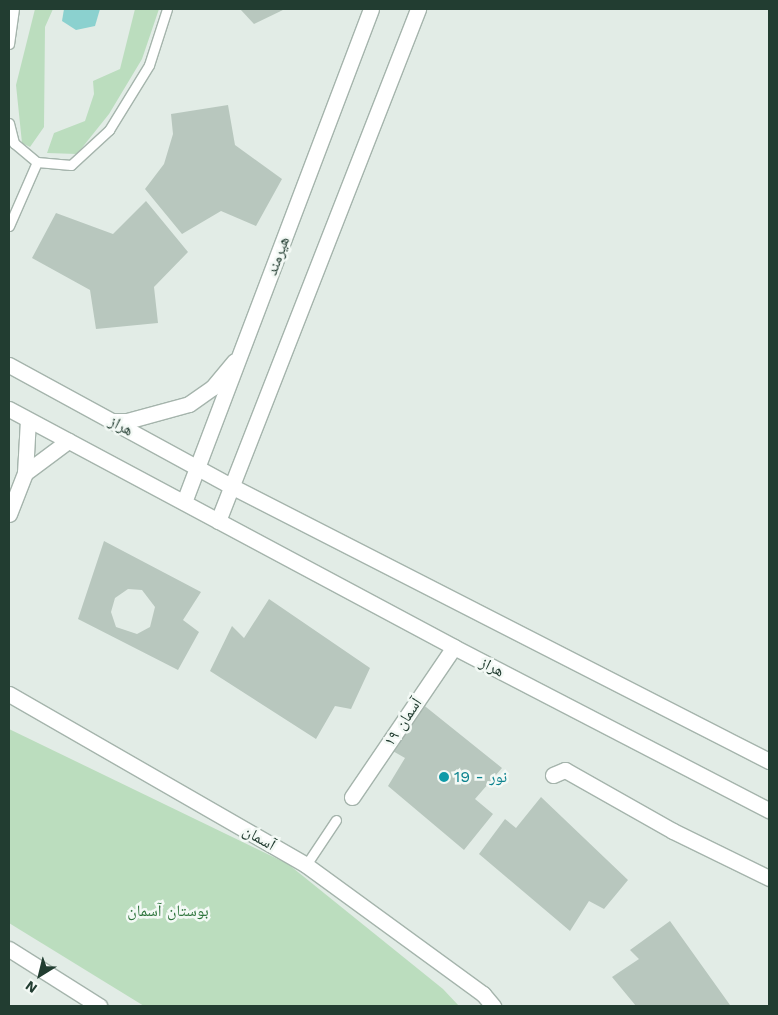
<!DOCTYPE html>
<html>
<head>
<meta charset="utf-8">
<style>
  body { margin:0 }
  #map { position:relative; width:778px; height:1015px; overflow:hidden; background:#e2ece6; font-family:"Work Sans","Noto Naskh Arabic",sans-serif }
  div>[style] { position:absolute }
  .green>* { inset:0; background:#bbddbe }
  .water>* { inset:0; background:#8bd1cf }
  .building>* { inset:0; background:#b8c7be }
  .roads { filter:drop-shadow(1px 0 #a5b4ac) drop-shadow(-1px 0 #a5b4ac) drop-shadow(0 1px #a5b4ac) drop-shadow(0 -1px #a5b4ac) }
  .service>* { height:9px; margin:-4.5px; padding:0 4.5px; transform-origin:4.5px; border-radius:4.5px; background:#fff }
  .minor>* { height:15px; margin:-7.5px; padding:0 7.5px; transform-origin:7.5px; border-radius:7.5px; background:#fff }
  .tertiary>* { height:15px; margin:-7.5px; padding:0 7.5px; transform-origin:7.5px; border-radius:7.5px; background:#fff }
  .dots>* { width:14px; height:14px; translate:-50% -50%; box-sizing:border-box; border:2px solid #f3f9f5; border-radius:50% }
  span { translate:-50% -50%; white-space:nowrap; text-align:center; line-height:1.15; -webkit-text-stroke:5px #f3f9f5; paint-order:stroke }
  .street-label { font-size:16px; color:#223d31 }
  .culture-label { font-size:16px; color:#0d838f }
  .left { translate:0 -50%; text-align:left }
  .park-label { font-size:16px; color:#2d743b }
  .frame { position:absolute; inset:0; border:10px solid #223d31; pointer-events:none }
  .north { position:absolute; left:15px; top:950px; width:50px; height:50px; -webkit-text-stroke:4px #f3f9f5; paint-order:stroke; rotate:216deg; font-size:14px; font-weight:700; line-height:20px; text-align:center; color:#223d31 }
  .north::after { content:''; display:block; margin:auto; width:18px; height:22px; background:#223d31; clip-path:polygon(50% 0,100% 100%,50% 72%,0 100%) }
</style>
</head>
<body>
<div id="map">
  <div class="green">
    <i style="clip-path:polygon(35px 9px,53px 9px,45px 27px,44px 127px,30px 147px,22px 143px,16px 85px)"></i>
    <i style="clip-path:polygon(135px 9px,159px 9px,142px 59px,109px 114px,77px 154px,47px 153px,54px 133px,85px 121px,94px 94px,93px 81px,120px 69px)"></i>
    <i style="clip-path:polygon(9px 729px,288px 864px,443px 989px,459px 1006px,144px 1006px,9px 923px)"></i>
  </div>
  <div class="water">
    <i style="clip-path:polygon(64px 9px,100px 9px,95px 26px,76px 30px,62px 21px)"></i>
  </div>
  <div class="building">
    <i style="clip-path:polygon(240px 9px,285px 9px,254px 24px)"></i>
    <i style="clip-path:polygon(228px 105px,235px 145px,282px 179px,256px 226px,221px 211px,182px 234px,145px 189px,164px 164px,173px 134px,171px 114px)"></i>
    <i style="clip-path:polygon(146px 201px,188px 252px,154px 287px,158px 323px,96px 329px,90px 290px,32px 258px,56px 213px,113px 234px)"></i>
    <i style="clip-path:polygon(evenodd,104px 541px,201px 592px,183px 620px,199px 632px,178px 670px,78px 619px,104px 541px,128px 589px,142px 590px,155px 607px,150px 627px,137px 634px,116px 627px,111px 612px,115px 598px,128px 589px)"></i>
    <i style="clip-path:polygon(269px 599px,370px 668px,351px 709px,335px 706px,316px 739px,210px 671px,232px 626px,244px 638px)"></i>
    <i style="clip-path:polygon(421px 703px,502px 768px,475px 799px,493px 814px,464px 850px,388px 786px,405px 758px,391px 750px)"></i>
    <i style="clip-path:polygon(541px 797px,628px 880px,604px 909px,589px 901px,570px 931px,479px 854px,505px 819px,516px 828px)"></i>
    <i style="clip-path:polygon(670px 921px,730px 1005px,636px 1006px,612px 977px,639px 959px,630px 950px)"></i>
  </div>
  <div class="roads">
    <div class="service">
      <i style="left:9px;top:44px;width:35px;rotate:-82deg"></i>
      <i style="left:9px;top:123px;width:21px;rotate:76deg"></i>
      <i style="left:14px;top:143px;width:30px;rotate:40deg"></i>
      <i style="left:37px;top:162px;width:34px;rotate:5deg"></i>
      <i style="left:71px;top:165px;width:52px;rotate:-42.6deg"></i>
      <i style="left:109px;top:130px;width:76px;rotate:-58.4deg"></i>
      <i style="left:149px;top:65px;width:59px;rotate:-72.2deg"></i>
      <i style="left:9px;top:226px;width:70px;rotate:-66.4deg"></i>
      <i style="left:306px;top:865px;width:54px;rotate:-56.3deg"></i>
    </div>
    <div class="minor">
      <i style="left:25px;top:473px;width:54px;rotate:-36.7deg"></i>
      <i style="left:9px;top:514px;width:44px;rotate:-68.7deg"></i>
      <i style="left:25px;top:473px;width:53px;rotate:-86.8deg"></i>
      <i style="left:9px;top:694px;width:343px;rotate:29.9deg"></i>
      <i style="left:306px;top:865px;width:219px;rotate:36.1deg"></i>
      <i style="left:483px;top:994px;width:16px;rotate:50deg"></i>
      <i style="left:553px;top:775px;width:13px;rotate:-23deg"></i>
      <i style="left:565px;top:770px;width:124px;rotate:29.5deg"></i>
      <i style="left:673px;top:831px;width:107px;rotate:26.1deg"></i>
      <i style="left:352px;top:797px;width:181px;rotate:-55.8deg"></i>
      <i style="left:9px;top:949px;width:107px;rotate:32.3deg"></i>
    </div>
    <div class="tertiary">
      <i style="left:9px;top:365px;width:255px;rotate:28.6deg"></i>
      <i style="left:233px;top:487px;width:602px;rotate:27.08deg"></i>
      <i style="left:9px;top:409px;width:505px;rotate:28.14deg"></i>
      <i style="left:454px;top:647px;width:355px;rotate:27.4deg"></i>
      <i style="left:113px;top:421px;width:14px"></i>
      <i style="left:127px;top:421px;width:64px;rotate:-15.3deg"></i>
      <i style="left:189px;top:404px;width:28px;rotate:-35deg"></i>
      <i style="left:212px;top:388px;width:35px;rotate:-50deg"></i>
      <i style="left:184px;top:502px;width:527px;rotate:-69.23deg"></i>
      <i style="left:218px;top:521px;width:550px;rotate:-68.66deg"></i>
    </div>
  </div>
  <div class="dots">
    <i style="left:444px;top:777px;background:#0f9aa8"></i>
  </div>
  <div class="street-label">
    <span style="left:278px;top:256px;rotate:-70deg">هیرمند</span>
    <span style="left:121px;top:426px;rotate:28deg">هراز</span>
    <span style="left:492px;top:667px;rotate:27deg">هراز</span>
    <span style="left:403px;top:722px;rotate:-56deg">آسمان ۱۹</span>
    <span style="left:259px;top:838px;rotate:30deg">آسمان</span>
  </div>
  <div class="culture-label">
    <span class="left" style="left:454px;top:777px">19 - نور</span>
  </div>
  <div class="park-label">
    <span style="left:168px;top:911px">بوستان آسمان</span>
  </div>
  <div class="frame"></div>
  <div class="north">N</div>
</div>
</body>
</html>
